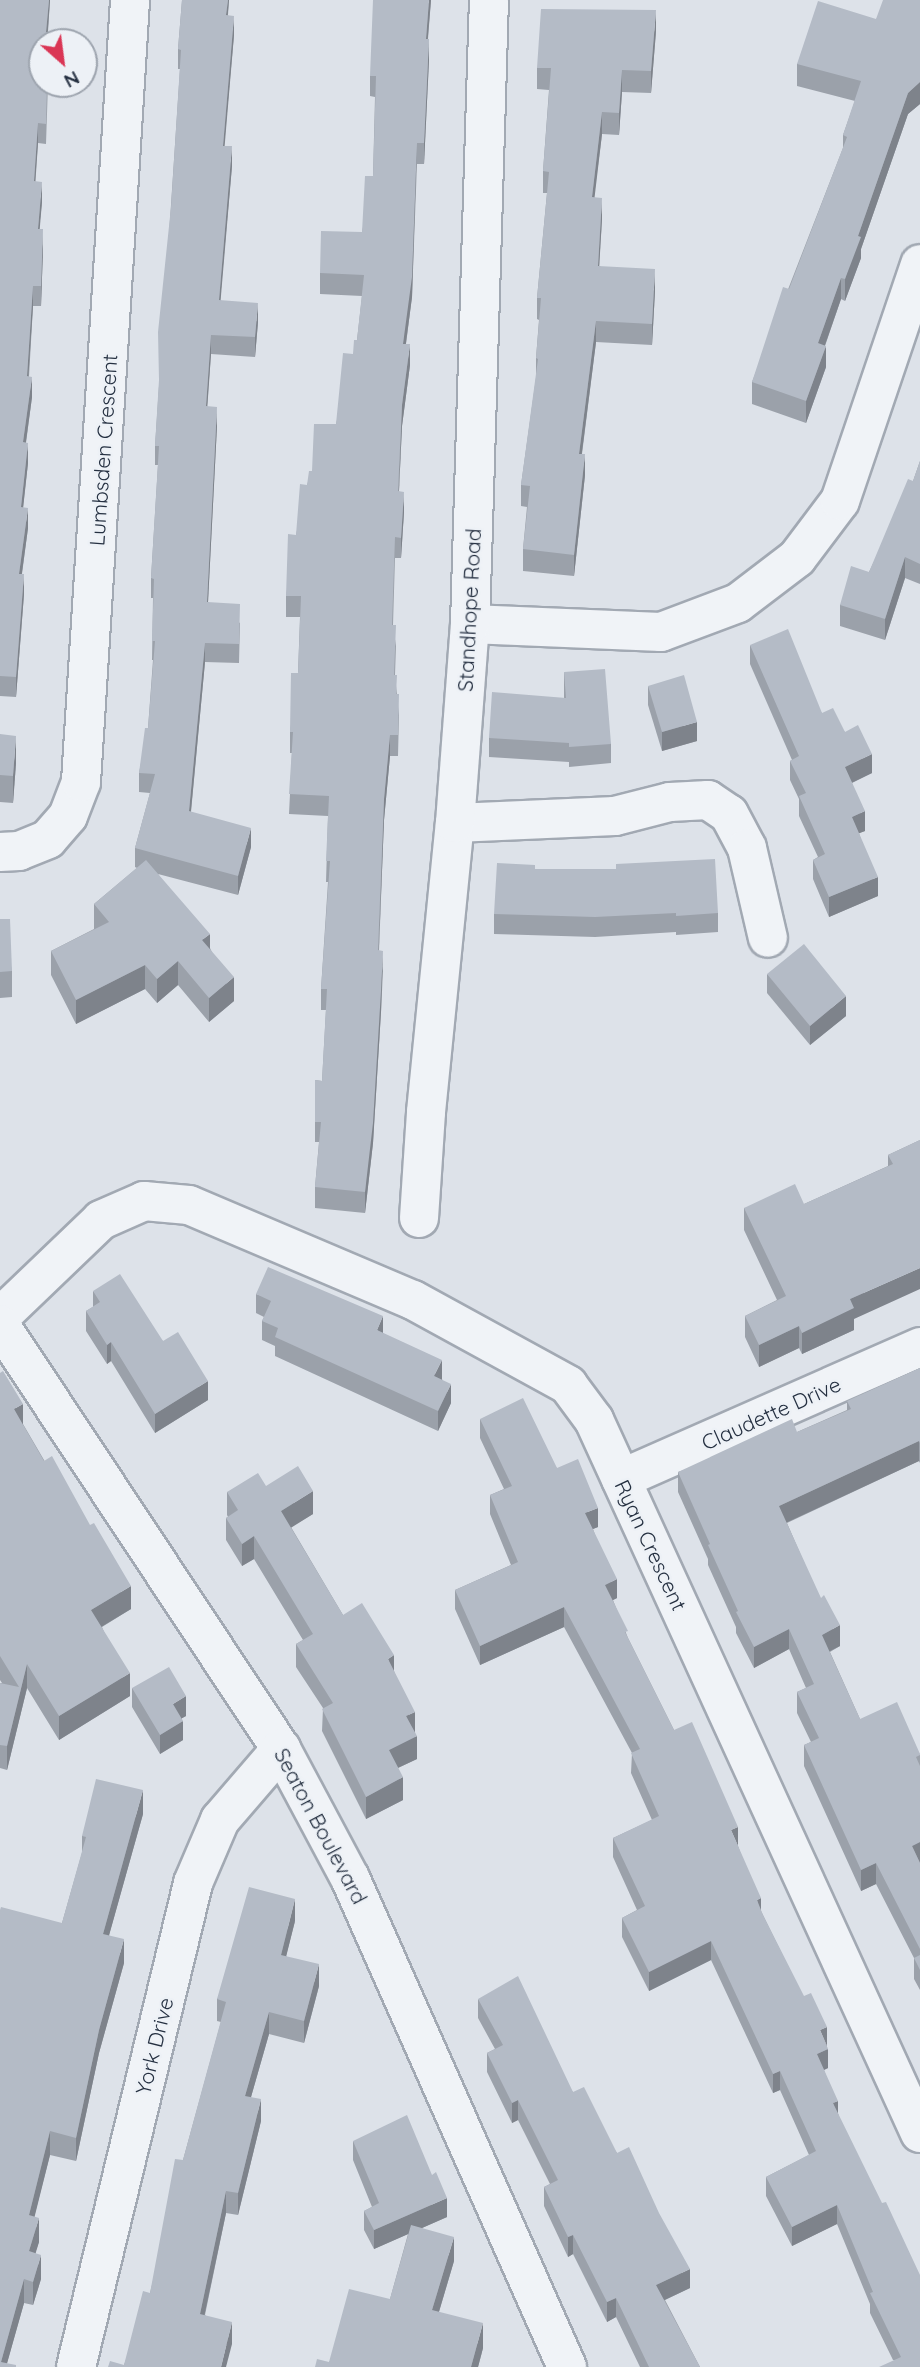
<!DOCTYPE html>
<html>
<head>
<meta charset="utf-8">
<style>
  body { margin:0 }
  #map { position:relative; width:920px; height:2367px; overflow:hidden; background:#dde2e9; font-family:Quicksand,sans-serif }
  div>[style] { position:absolute }
  .roads { filter:drop-shadow(2px 0 #a2a9b3) drop-shadow(-2px 0 #a2a9b3) drop-shadow(0 2px #a2a9b3) drop-shadow(0 -2px #a2a9b3) }
  .minor>* { height:38px; margin:-19px; padding:0 19px; transform-origin:19px; border-radius:19px; background:#f0f3f7 }
  .wall>* { inset:0; background:#9ba1aa }
  .shaded-wall>* { inset:0; background:#7e838b }
  .building>* { inset:0; background:#b4bbc6 }
  span { translate:-50% -50%; white-space:nowrap; text-align:center; line-height:1.15; -webkit-text-stroke:5px #edf1f6; paint-order:stroke }
  .street-label { font-size:21px; color:#253041 }
  .north { position:absolute; left:28px; top:28px; width:70px; height:70px; box-sizing:border-box; background:#edf1f6; border:2px solid #9da4ae; border-radius:50%; rotate:152deg; font-size:19px; font-weight:700; line-height:28px; text-align:center; color:#253041 }
  .north::after { content:''; display:block; margin:auto; width:24px; height:32px; background:#da3655; clip-path:polygon(50% 0,100% 100%,50% 72%,0 100%) }
</style>
</head>
<body>
<div id="map">
  <div class="roads">
    <div class="minor">
      <i style="left:470px;top:624px;width:191px;rotate:2.4deg"></i>
      <i style="left:661px;top:632px;width:82px;rotate:-20.6deg"></i>
      <i style="left:738px;top:603px;width:74px;rotate:-37.3deg"></i>
      <i style="left:797px;top:558px;width:71px;rotate:-53deg"></i>
      <i style="left:840px;top:501px;width:250px;rotate:-71.3deg"></i>
      <i style="left:455px;top:823px;width:160px;rotate:-2.5deg"></i>
      <i style="left:615px;top:816px;width:57px;rotate:-14.3deg"></i>
      <i style="left:670px;top:802px;width:38px;rotate:-3deg"></i>
      <i style="left:708px;top:800px;width:25px;rotate:34deg"></i>
      <i style="left:729px;top:814px;width:38px;rotate:62deg"></i>
      <i style="left:747px;top:848px;width:92px;rotate:76.9deg"></i>
      <i style="left:0;top:852px;width:19px;rotate:-3deg"></i>
      <i style="left:19px;top:851px;width:31px;rotate:-22deg"></i>
      <i style="left:48px;top:839px;width:30px;rotate:-49deg"></i>
      <i style="left:68px;top:816px;width:36px;rotate:-69deg"></i>
      <i style="left:81px;top:782px;width:784px;rotate:-86.41deg"></i>
      <i style="left:419px;top:1218px;width:106px;rotate:-86.2deg"></i>
      <i style="left:426px;top:1112px;width:290px;rotate:-84.3deg"></i>
      <i style="left:455px;top:823px;width:200px;rotate:-85.7deg"></i>
      <i style="left:470px;top:624px;width:624px;rotate:-88.26deg"></i>
      <i style="left:0;top:1317px;width:140px;rotate:-43.8deg"></i>
      <i style="left:101px;top:1220px;width:47px;rotate:-23.8deg"></i>
      <i style="left:144px;top:1201px;width:45px;rotate:5.1deg"></i>
      <i style="left:189px;top:1205px;width:243px;rotate:23deg"></i>
      <i style="left:413px;top:1300px;width:177px;rotate:28.7deg"></i>
      <i style="left:568px;top:1385px;width:44px;rotate:53.4deg"></i>
      <i style="left:594px;top:1420px;width:784px;rotate:65.43deg"></i>
      <i style="left:0;top:1325px;width:509px;rotate:56.47deg"></i>
      <i style="left:281px;top:1749px;width:146px;rotate:61.9deg"></i>
      <i style="left:350px;top:1878px;width:535px;rotate:66.07deg"></i>
      <i style="left:621px;top:1479px;width:327px;rotate:-23.8deg"></i>
      <i style="left:76px;top:2367px;width:498px;rotate:-76.4deg"></i>
      <i style="left:193px;top:1883px;width:69px;rotate:-66.8deg"></i>
      <i style="left:220px;top:1820px;width:94px;rotate:-49.3deg"></i>
    </div>
  </div>
  <div class="wall">
    <i style="clip-path:polygon(0 0,50px 0,48px 32px,48px 84px,46px 144px,38px 143px,35px 182px,42px 202px,39px 229px,43px 249px,41px 306px,33px 306px,29px 377px,32px 397px,26px 443px,28px 463px,23px 507px,28px 528px,22px 574px,24px 594px,16px 697px,0 696px)"></i>
    <i style="clip-path:polygon(182px 0,229px 0,228px 15px,234px 35px,224px 146px,232px 166px,220px 300px,258px 322px,255px 357px,211px 354px,207px 406px,217px 426px,208px 602px,240px 623px,239px 663px,205px 662px,191px 812px,251px 847px,238px 895px,158px 874px,210px 948px,234px 1001px,209px 1022px,178px 985px,157px 1003px,145px 989px,76px 1024px,51px 975px,51px 951px,94px 929px,94px 904px,137px 868px,135px 867px,135px 848px,150px 793px,139px 792px,139px 773px,148px 728px,153px 660px,152px 660px,153px 598px,151px 598px,151px 578px,158px 465px,155px 465px,155px 446px,180px 69px,178px 69px,178px 49px)"></i>
    <i style="clip-path:polygon(431px 0,428px 39px,429px 60px,424px 164px,417px 164px,412px 297px,406px 344px,410px 365px,402px 426px,399px 491px,404px 512px,401px 558px,395px 558px,393px 625px,396px 646px,395px 675px,399px 715px,398px 756px,390px 756px,384px 820px,379px 951px,383px 971px,381px 1012px,373px 1143px,365px 1213px,315px 1208px,315px 1187px,319px 1142px,315px 1142px,315px 1080px,322px 1081px,326px 1010px,321px 1010px,321px 989px,328px 882px,326px 882px,328px 816px,289px 814px,292px 753px,290px 753px,290px 732px,298px 673px,300px 617px,286px 617px,286px 596px,296px 535px,307px 485px,312px 471px,336px 424px,357px 340px,362px 296px,320px 294px,320px 273px,362px 232px,373px 176px,375px 97px,370px 96px,370px 76px)"></i>
    <i style="clip-path:polygon(920px 0,920px 104px,908px 114px,861px 249px,861px 258px,845px 301px,841px 299px,825px 346px,826px 367px,806px 423px,752px 404px,752px 382px,843px 148px,843px 135px,855px 101px,797px 86px,797px 64px,876px 19px)"></i>
    <i style="clip-path:polygon(656px 31px,651px 93px,622px 92px,619px 135px,602px 134px,594px 197px,602px 219px,599px 266px,655px 291px,652px 345px,596px 342px,582px 454px,585px 475px,574px 576px,523px 571px,523px 549px,527px 507px,521px 506px,521px 485px,536px 378px,536px 358px,539px 320px,537px 319px,537px 298px,547px 193px,543px 193px,543px 171px,549px 90px,537px 89px,537px 68px)"></i>
    <i style="clip-path:polygon(920px 461px,920px 584px,905px 578px,885px 640px,840px 626px,840px 605px,869px 572px,913px 481px)"></i>
    <i style="clip-path:polygon(750px 645px,822px 713px,845px 732px,872px 773px,852px 783px,865px 831px,859px 833px,878px 896px,829px 917px,813px 879px,813px 860px,818px 857px,799px 816px,799px 799px,790px 780px,790px 761px,792px 760px,750px 664px)"></i>
    <i style="clip-path:polygon(564px 672px,611px 744px,611px 763px,569px 767px,569px 762px,489px 757px,489px 738px,564px 698px)"></i>
    <i style="clip-path:polygon(648px 686px,697px 741px,662px 751px,648px 705px)"></i>
    <i style="clip-path:polygon(0 734px,16px 763px,13px 803px,0 802px)"></i>
    <i style="clip-path:polygon(535px 869px,718px 913px,718px 932px,676px 935px,676px 932px,595px 937px,494px 934px,494px 914px)"></i>
    <i style="clip-path:polygon(0 919px,12px 971px,12px 997px,0 998px)"></i>
    <i style="clip-path:polygon(767px 974px,846px 1016px,810px 1045px,767px 993px)"></i>
    <i style="clip-path:polygon(920px 1140px,854px 1319px,854px 1330px,802px 1354px,799px 1348px,759px 1367px,745px 1337px,745px 1316px,777px 1300px,744px 1230px,744px 1208px,804px 1204px,888px 1166px,888px 1155px)"></i>
    <i style="clip-path:polygon(93px 1291px,163px 1341px,208px 1400px,155px 1433px,111px 1361px,107px 1364px,86px 1331px,86px 1311px,93px 1307px)"></i>
    <i style="clip-path:polygon(256px 1294px,383px 1333px,442px 1379px,451px 1403px,438px 1431px,275px 1356px,275px 1346px,262px 1340px,262px 1321px,264px 1317px,256px 1313px)"></i>
    <i style="clip-path:polygon(920px 1368px,920px 1463px,919px 1461px,787px 1523px,840px 1646px,830px 1652px,860px 1719px,920px 1754px,920px 1990px,914px 1979px,914px 1958px,876px 1884px,861px 1891px,804px 1766px,804px 1745px,811px 1742px,797px 1713px,797px 1692px,806px 1688px,789px 1649px,754px 1668px,736px 1633px,736px 1627px,708px 1565px,708px 1559px,678px 1492px,678px 1472px,797px 1432px,847px 1410px,847px 1401px)"></i>
    <i style="clip-path:polygon(0 1373px,23px 1424px,131px 1609px,102px 1627px,130px 1696px,59px 1740px,27px 1688px,7px 1770px,0 1768px,0 1683px,2px 1683px,0 1680px)"></i>
    <i style="clip-path:polygon(480px 1419px,557px 1468px,598px 1527px,593px 1529px,617px 1598px,613px 1600px,628px 1638px,674px 1730px,738px 1846px,761px 1911px,827px 2046px,828px 2068px,824px 2070px,920px 2367px,893px 2360px,870px 2313px,870px 2304px,837px 2224px,792px 2246px,766px 2196px,766px 2177px,809px 2155px,780px 2090px,773px 2093px,711px 1960px,649px 1991px,622px 1937px,622px 1918px,637px 1910px,613px 1857px,613px 1838px,652px 1820px,631px 1773px,632px 1753px,564px 1627px,480px 1665px,455px 1609px,455px 1590px,511px 1565px,490px 1514px,490px 1495px,504px 1489px,480px 1438px)"></i>
    <i style="clip-path:polygon(266px 1486px,313px 1514px,291px 1527px,343px 1615px,394px 1671px,415px 1732px,417px 1759px,398px 1768px,403px 1800px,366px 1819px,322px 1731px,323px 1708px,296px 1667px,296px 1644px,303px 1640px,254px 1559px,242px 1566px,226px 1540px,226px 1518px,228px 1517px,227px 1515px,227px 1492px)"></i>
    <i style="clip-path:polygon(132px 1688px,186px 1716px,182px 1718px,183px 1740px,160px 1754px,132px 1707px)"></i>
    <i style="clip-path:polygon(143px 1814px,109px 1935px,124px 1963px,99px 2053px,76px 2161px,50px 2155px,34px 2217px,39px 2242px,35px 2253px,41px 2279px,33px 2305px,24px 2303px,7px 2363px,0 2367px,62px 1923px,82px 1853px,82px 1836px)"></i>
    <i style="clip-path:polygon(295px 1921px,286px 1956px,319px 1986px,304px 2043px,269px 2034px,251px 2097px,261px 2121px,238px 2215px,226px 2213px,205px 2315px,232px 2344px,124px 2365px,150px 2293px,183px 2160px,221px 2022px,217px 2021px,217px 1999px)"></i>
    <i style="clip-path:polygon(478px 1999px,573px 2092px,617px 2153px,690px 2288px,665px 2300px,700px 2367px,640px 2367px,616px 2317px,607px 2322px,573px 2254px,568px 2257px,544px 2206px,544px 2187px,550px 2184px,518px 2120px,512px 2123px,487px 2072px,487px 2053px,495px 2049px,478px 2018px)"></i>
    <i style="clip-path:polygon(353px 2141px,447px 2217px,422px 2228px,454px 2261px,439px 2312px,483px 2348px,478px 2367px,315px 2367px,329px 2362px,390px 2299px,408px 2234px,374px 2249px,364px 2230px,364px 2211px,372px 2207px,353px 2160px)"></i>
  </div>
  <div class="shaded-wall">
    <i style="clip-path:polygon(49px 0,50px 0,47px 42px,46px 32px)"></i>
    <i style="clip-path:polygon(228px 0,229px 0,226px 34px,226px 15px)"></i>
    <i style="clip-path:polygon(429px 0,431px 0,426px 59px,426px 39px)"></i>
    <i style="clip-path:polygon(656px 10px,656px 31px,651px 93px,651px 71px)"></i>
    <i style="clip-path:polygon(234px 16px,234px 35px,223px 165px,223px 146px)"></i>
    <i style="clip-path:polygon(429px 39px,429px 60px,424px 164px,424px 143px)"></i>
    <i style="clip-path:polygon(622px 70px,622px 92px,619px 135px,619px 113px)"></i>
    <i style="clip-path:polygon(920px 82px,920px 104px,908px 114px,861px 249px,861px 258px,845px 301px,845px 279px,858px 236px,908px 93px)"></i>
    <i style="clip-path:polygon(602px 112px,602px 134px,592px 219px,592px 197px)"></i>
    <i style="clip-path:polygon(38px 123px,38px 143px,34px 202px,34px 181px)"></i>
    <i style="clip-path:polygon(417px 143px,412px 297px,403px 365px,403px 344px)"></i>
    <i style="clip-path:polygon(232px 146px,232px 166px,219px 319px,219px 300px)"></i>
    <i style="clip-path:polygon(42px 182px,42px 202px,38px 249px,38px 229px)"></i>
    <i style="clip-path:polygon(602px 198px,602px 219px,598px 287px,598px 266px)"></i>
    <i style="clip-path:polygon(43px 229px,43px 249px,41px 306px,41px 286px)"></i>
    <i style="clip-path:polygon(655px 269px,655px 291px,652px 345px,652px 324px)"></i>
    <i style="clip-path:polygon(841px 278px,841px 299px,818px 365px,818px 343px)"></i>
    <i style="clip-path:polygon(33px 286px,33px 306px,27px 397px,27px 376px)"></i>
    <i style="clip-path:polygon(258px 303px,258px 322px,255px 357px,255px 337px)"></i>
    <i style="clip-path:polygon(596px 321px,596px 342px,579px 475px,579px 454px)"></i>
    <i style="clip-path:polygon(211px 335px,211px 354px,206px 426px,206px 406px)"></i>
    <i style="clip-path:polygon(410px 344px,410px 365px,402px 426px,398px 512px,402px 405px)"></i>
    <i style="clip-path:polygon(826px 346px,826px 367px,806px 423px,806px 401px)"></i>
    <i style="clip-path:polygon(32px 377px,32px 397px,23px 463px,23px 442px)"></i>
    <i style="clip-path:polygon(217px 407px,217px 426px,207px 622px,207px 602px)"></i>
    <i style="clip-path:polygon(28px 443px,28px 463px,21px 527px,21px 507px)"></i>
    <i style="clip-path:polygon(585px 454px,585px 475px,574px 576px,574px 555px)"></i>
    <i style="clip-path:polygon(404px 492px,404px 512px,401px 558px,401px 538px)"></i>
    <i style="clip-path:polygon(28px 508px,28px 528px,19px 594px,19px 574px)"></i>
    <i style="clip-path:polygon(905px 557px,905px 578px,885px 640px,885px 619px)"></i>
    <i style="clip-path:polygon(24px 574px,24px 594px,16px 697px,16px 677px)"></i>
    <i style="clip-path:polygon(205px 643px,205px 662px,189px 831px,189px 811px)"></i>
    <i style="clip-path:polygon(697px 722px,697px 741px,662px 751px,662px 732px)"></i>
    <i style="clip-path:polygon(390px 735px,390px 756px,384px 820px,378px 971px,384px 799px)"></i>
    <i style="clip-path:polygon(16px 736px,16px 763px,13px 803px,13px 776px)"></i>
    <i style="clip-path:polygon(872px 754px,872px 773px,845px 786px,845px 767px)"></i>
    <i style="clip-path:polygon(865px 811px,865px 831px,852px 836px,852px 817px)"></i>
    <i style="clip-path:polygon(251px 828px,251px 847px,238px 895px,238px 876px)"></i>
    <i style="clip-path:polygon(878px 877px,878px 896px,829px 917px,829px 897px)"></i>
    <i style="clip-path:polygon(210px 934px,210px 958px,202px 940px)"></i>
    <i style="clip-path:polygon(383px 951px,381px 1012px,373px 1143px,365px 1213px,365px 1192px)"></i>
    <i style="clip-path:polygon(178px 961px,178px 985px,157px 1003px,157px 979px)"></i>
    <i style="clip-path:polygon(145px 965px,145px 989px,76px 1024px,76px 1000px)"></i>
    <i style="clip-path:polygon(234px 977px,234px 1001px,209px 1022px,209px 998px)"></i>
    <i style="clip-path:polygon(846px 996px,846px 1016px,810px 1045px,810px 1026px)"></i>
    <i style="clip-path:polygon(920px 1268px,920px 1289px,854px 1319px,854px 1330px,802px 1354px,802px 1333px,850px 1299px)"></i>
    <i style="clip-path:polygon(383px 1316px,383px 1336px,377px 1330px)"></i>
    <i style="clip-path:polygon(799px 1326px,799px 1348px,759px 1367px,759px 1345px)"></i>
    <i style="clip-path:polygon(111px 1342px,111px 1361px,107px 1364px,107px 1345px)"></i>
    <i style="clip-path:polygon(442px 1360px,442px 1380px,434px 1376px)"></i>
    <i style="clip-path:polygon(208px 1381px,208px 1400px,155px 1433px,155px 1414px)"></i>
    <i style="clip-path:polygon(451px 1384px,451px 1403px,438px 1431px,438px 1411px)"></i>
    <i style="clip-path:polygon(23px 1404px,23px 1428px,14px 1409px)"></i>
    <i style="clip-path:polygon(919px 1441px,919px 1461px,779px 1526px,779px 1506px)"></i>
    <i style="clip-path:polygon(313px 1491px,313px 1514px,281px 1534px,281px 1511px)"></i>
    <i style="clip-path:polygon(598px 1508px,598px 1527px,585px 1532px,585px 1513px)"></i>
    <i style="clip-path:polygon(254px 1536px,254px 1559px,242px 1566px,242px 1544px)"></i>
    <i style="clip-path:polygon(617px 1579px,617px 1598px,605px 1604px,605px 1585px)"></i>
    <i style="clip-path:polygon(131px 1586px,131px 1609px,91px 1633px,91px 1610px)"></i>
    <i style="clip-path:polygon(564px 1607px,564px 1627px,480px 1665px,480px 1646px)"></i>
    <i style="clip-path:polygon(840px 1625px,840px 1646px,822px 1655px,822px 1635px)"></i>
    <i style="clip-path:polygon(789px 1629px,789px 1649px,754px 1668px,754px 1647px)"></i>
    <i style="clip-path:polygon(394px 1655px,394px 1678px,388px 1659px)"></i>
    <i style="clip-path:polygon(27px 1664px,27px 1688px,7px 1770px,7px 1746px)"></i>
    <i style="clip-path:polygon(130px 1673px,130px 1696px,59px 1740px,59px 1716px)"></i>
    <i style="clip-path:polygon(186px 1696px,186px 1716px,173px 1723px,173px 1704px)"></i>
    <i style="clip-path:polygon(415px 1712px,415px 1735px,406px 1716px)"></i>
    <i style="clip-path:polygon(183px 1721px,183px 1740px,160px 1754px,160px 1735px)"></i>
    <i style="clip-path:polygon(417px 1736px,417px 1759px,389px 1772px,389px 1750px)"></i>
    <i style="clip-path:polygon(403px 1777px,403px 1800px,366px 1819px,366px 1797px)"></i>
    <i style="clip-path:polygon(143px 1790px,143px 1814px,103px 1957px,103px 1934px)"></i>
    <i style="clip-path:polygon(738px 1827px,738px 1846px,731px 1830px)"></i>
    <i style="clip-path:polygon(920px 1842px,920px 1863px,912px 1846px)"></i>
    <i style="clip-path:polygon(876px 1863px,876px 1884px,861px 1891px,861px 1870px)"></i>
    <i style="clip-path:polygon(761px 1898px,761px 1917px,757px 1900px)"></i>
    <i style="clip-path:polygon(295px 1899px,295px 1921px,281px 1977px,281px 1955px)"></i>
    <i style="clip-path:polygon(124px 1939px,124px 1963px,99px 2053px,76px 2161px,76px 2138px,99px 2030px)"></i>
    <i style="clip-path:polygon(711px 1941px,711px 1960px,649px 1991px,649px 1972px)"></i>
    <i style="clip-path:polygon(319px 1964px,319px 1986px,304px 2043px,304px 2021px)"></i>
    <i style="clip-path:polygon(269px 2012px,269px 2034px,245px 2118px,245px 2096px)"></i>
    <i style="clip-path:polygon(827px 2027px,827px 2046px,820px 2030px)"></i>
    <i style="clip-path:polygon(828px 2049px,828px 2068px,817px 2073px,817px 2054px)"></i>
    <i style="clip-path:polygon(780px 2071px,780px 2090px,773px 2093px,773px 2074px)"></i>
    <i style="clip-path:polygon(261px 2099px,261px 2121px,238px 2215px,238px 2193px)"></i>
    <i style="clip-path:polygon(518px 2100px,518px 2120px,512px 2123px,512px 2103px)"></i>
    <i style="clip-path:polygon(838px 2101px,838px 2120px,833px 2103px)"></i>
    <i style="clip-path:polygon(50px 2131px,50px 2155px,29px 2239px,29px 2215px)"></i>
    <i style="clip-path:polygon(226px 2191px,226px 2213px,200px 2336px,200px 2314px)"></i>
    <i style="clip-path:polygon(447px 2198px,447px 2217px,374px 2249px,374px 2230px)"></i>
    <i style="clip-path:polygon(837px 2205px,837px 2224px,792px 2246px,792px 2227px)"></i>
    <i style="clip-path:polygon(39px 2218px,39px 2242px,29px 2275px,29px 2251px)"></i>
    <i style="clip-path:polygon(573px 2235px,573px 2254px,568px 2257px,568px 2237px)"></i>
    <i style="clip-path:polygon(454px 2237px,454px 2261px,432px 2335px,432px 2310px)"></i>
    <i style="clip-path:polygon(41px 2255px,41px 2279px,33px 2305px,33px 2282px)"></i>
    <i style="clip-path:polygon(690px 2269px,690px 2288px,656px 2304px,656px 2285px)"></i>
    <i style="clip-path:polygon(24px 2279px,24px 2303px,6px 2367px,1px 2362px)"></i>
    <i style="clip-path:polygon(616px 2298px,616px 2317px,607px 2322px,607px 2302px)"></i>
    <i style="clip-path:polygon(232px 2322px,232px 2344px,226px 2367px,221px 2367px)"></i>
    <i style="clip-path:polygon(483px 2323px,483px 2348px,478px 2367px,471px 2367px)"></i>
  </div>
  <div class="building">
    <i style="clip-path:polygon(0 0,49px 0,46px 32px,49px 32px,48px 42px,42px 42px,42px 84px,47px 84px,46px 124px,38px 123px,34px 181px,42px 182px,38px 229px,43px 229px,41px 286px,33px 286px,27px 376px,32px 377px,23px 442px,28px 443px,21px 507px,28px 508px,19px 574px,24px 574px,16px 677px,0 676px)"></i>
    <i style="clip-path:polygon(182px 0,228px 0,226px 15px,234px 16px,223px 146px,232px 146px,219px 300px,258px 303px,255px 337px,211px 335px,206px 406px,217px 407px,207px 602px,240px 604px,239px 644px,205px 643px,189px 811px,251px 828px,238px 876px,135px 848px,155px 774px,139px 773px,145px 728px,148px 728px,155px 641px,152px 641px,154px 579px,151px 578px,159px 446px,155px 446px,159px 380px,158px 332px,171px 207px,181px 50px,178px 49px)"></i>
    <i style="clip-path:polygon(373px 0,429px 0,426px 39px,429px 39px,424px 143px,417px 143px,412px 277px,403px 344px,410px 344px,402px 405px,398px 491px,404px 492px,401px 538px,395px 537px,392px 625px,396px 625px,394px 675px,397px 675px,396px 694px,399px 694px,398px 735px,390px 735px,384px 799px,378px 950px,383px 951px,381px 991px,373px 1123px,365px 1192px,315px 1187px,321px 1122px,315px 1122px,315px 1080px,322px 1081px,327px 989px,321px 989px,330px 861px,326px 861px,329px 796px,289px 794px,293px 732px,290px 732px,291px 673px,298px 673px,301px 596px,286px 596px,288px 534px,296px 535px,300px 484px,307px 485px,309px 471px,312px 471px,314px 424px,336px 424px,343px 353px,353px 354px,354px 340px,357px 340px,364px 275px,320px 273px,321px 231px,362px 232px,365px 176px,373px 176px,376px 76px,370px 76px)"></i>
    <i style="clip-path:polygon(883px 0,920px 0,920px 82px,908px 93px,858px 236px,861px 237px,845px 279px,841px 278px,818px 343px,826px 346px,806px 401px,752px 382px,783px 287px,789px 289px,847px 137px,843px 135px,861px 81px,797px 64px,818px 1px,876px 19px)"></i>
    <i style="clip-path:polygon(541px 9px,656px 10px,651px 71px,622px 70px,619px 113px,602px 112px,592px 197px,602px 198px,598px 266px,655px 269px,652px 324px,596px 321px,579px 454px,585px 454px,574px 555px,523px 549px,530px 486px,521px 485px,538px 359px,536px 358px,541px 298px,537px 298px,549px 172px,543px 171px,551px 68px,537px 68px)"></i>
    <i style="clip-path:polygon(920px 461px,920px 564px,905px 557px,885px 619px,840px 605px,851px 566px,869px 572px,908px 479px,913px 481px)"></i>
    <i style="clip-path:polygon(788px 629px,822px 713px,833px 708px,845px 732px,858px 725px,872px 754px,845px 767px,865px 811px,852px 817px,878px 877px,829px 897px,813px 860px,825px 854px,799px 796px,806px 793px,790px 761px,799px 756px,750px 645px)"></i>
    <i style="clip-path:polygon(605px 669px,611px 744px,569px 747px,569px 743px,489px 738px,492px 692px,566px 698px,564px 672px)"></i>
    <i style="clip-path:polygon(684px 675px,697px 722px,662px 732px,648px 686px)"></i>
    <i style="clip-path:polygon(0 734px,16px 736px,13px 776px,0 775px)"></i>
    <i style="clip-path:polygon(715px 859px,718px 913px,676px 916px,676px 913px,595px 917px,494px 914px,497px 863px,535px 865px,535px 869px,616px 869px,616px 864px)"></i>
    <i style="clip-path:polygon(146px 860px,210px 934px,202px 940px,234px 977px,209px 998px,178px 961px,157px 979px,145px 965px,76px 1000px,51px 951px,109px 922px,94px 904px)"></i>
    <i style="clip-path:polygon(0 919px,10px 919px,12px 971px,0 972px)"></i>
    <i style="clip-path:polygon(804px 944px,846px 996px,810px 1026px,767px 974px)"></i>
    <i style="clip-path:polygon(920px 1140px,920px 1268px,850px 1299px,854px 1308px,802px 1333px,799px 1326px,759px 1345px,745px 1316px,786px 1296px,744px 1208px,795px 1184px,804px 1204px,893px 1164px,888px 1155px)"></i>
    <i style="clip-path:polygon(268px 1267px,383px 1316px,377px 1330px,442px 1360px,434px 1376px,451px 1384px,438px 1411px,275px 1337px,278px 1328px,262px 1321px,271px 1301px,256px 1294px)"></i>
    <i style="clip-path:polygon(120px 1274px,163px 1341px,178px 1332px,208px 1381px,155px 1414px,111px 1342px,107px 1345px,86px 1311px,100px 1302px,93px 1291px)"></i>
    <i style="clip-path:polygon(920px 1368px,920px 1443px,919px 1441px,779px 1506px,821px 1598px,824px 1595px,840px 1625px,822px 1635px,860px 1719px,897px 1702px,920px 1754px,920px 1755px,916px 1757px,920px 1766px,920px 1842px,912px 1846px,920px 1863px,920px 1949px,876px 1863px,861px 1870px,804px 1745px,819px 1738px,797px 1692px,814px 1684px,789px 1629px,754px 1647px,736px 1612px,738px 1611px,708px 1545px,710px 1544px,678px 1472px,792px 1419px,797px 1432px,851px 1409px,847px 1401px)"></i>
    <i style="clip-path:polygon(3px 1371px,23px 1404px,14px 1409px,44px 1461px,52px 1456px,90px 1525px,94px 1523px,131px 1586px,91px 1610px,130px 1673px,59px 1716px,27px 1664px,7px 1746px,0 1745px,0 1683px,19px 1687px,0 1656px,0 1373px)"></i>
    <i style="clip-path:polygon(523px 1398px,557px 1468px,578px 1459px,598px 1508px,585px 1513px,617px 1579px,605px 1585px,628px 1631px,625px 1632px,674px 1730px,692px 1722px,738px 1827px,731px 1830px,761px 1898px,757px 1900px,763px 1915px,804px 1996px,811px 1993px,827px 2027px,820px 2030px,828px 2049px,817px 2054px,838px 2101px,833px 2103px,882px 2203px,886px 2202px,920px 2275px,920px 2367px,879px 2367px,901px 2357px,870px 2293px,873px 2292px,837px 2205px,792px 2227px,766px 2177px,816px 2151px,780px 2071px,773px 2074px,711px 1941px,649px 1972px,622px 1918px,645px 1906px,613px 1838px,659px 1816px,631px 1753px,640px 1749px,564px 1607px,480px 1646px,455px 1590px,518px 1562px,490px 1495px,512px 1486px,480px 1419px)"></i>
    <i style="clip-path:polygon(298px 1466px,313px 1491px,281px 1511px,343px 1615px,362px 1603px,394px 1655px,388px 1659px,415px 1712px,406px 1716px,417px 1736px,389px 1750px,403px 1777px,366px 1797px,322px 1709px,333px 1703px,296px 1644px,313px 1634px,254px 1536px,242px 1544px,226px 1518px,238px 1510px,227px 1492px,258px 1473px,266px 1486px)"></i>
    <i style="clip-path:polygon(169px 1667px,186px 1696px,173px 1704px,183px 1721px,160px 1735px,132px 1688px)"></i>
    <i style="clip-path:polygon(96px 1779px,143px 1790px,103px 1934px,124px 1939px,99px 2030px,76px 2138px,50px 2131px,29px 2215px,39px 2218px,29px 2251px,41px 2255px,33px 2282px,24px 2279px,1px 2362px,16px 2365px,16px 2367px,0 2367px,0 1910px,1px 1907px,62px 1923px,86px 1837px,82px 1836px)"></i>
    <i style="clip-path:polygon(249px 1887px,295px 1899px,281px 1955px,319px 1964px,304px 2021px,269px 2012px,245px 2096px,261px 2099px,238px 2193px,226px 2191px,200px 2314px,232px 2322px,221px 2367px,108px 2367px,110px 2361px,124px 2365px,143px 2291px,150px 2293px,175px 2159px,183px 2160px,203px 2086px,226px 2002px,217px 1999px)"></i>
    <i style="clip-path:polygon(920px 1955px,920px 1970px,914px 1958px)"></i>
    <i style="clip-path:polygon(518px 1976px,573px 2092px,584px 2087px,617px 2153px,629px 2147px,659px 2213px,690px 2269px,656px 2285px,700px 2367px,649px 2367px,616px 2298px,607px 2302px,573px 2235px,568px 2237px,544px 2187px,558px 2180px,518px 2100px,512px 2103px,487px 2053px,503px 2045px,478px 1999px)"></i>
    <i style="clip-path:polygon(407px 2115px,432px 2175px,436px 2172px,447px 2198px,374px 2230px,364px 2211px,379px 2203px,353px 2141px)"></i>
    <i style="clip-path:polygon(411px 2225px,454px 2237px,432px 2310px,483px 2323px,471px 2367px,315px 2367px,317px 2359px,329px 2362px,349px 2289px,390px 2299px)"></i>
  </div>
  <div class="street-label">
    <span style="left:103px;top:450px;rotate:-86deg">Lumbsden Crescent</span>
    <span style="left:469px;top:610px;rotate:-87deg">Standhope Road</span>
    <span style="left:771px;top:1413px;rotate:-24deg">Claudette Drive</span>
    <span style="left:651px;top:1545px;rotate:65deg">Ryan Crescent</span>
    <span style="left:321px;top:1826px;rotate:62deg">Seaton Boulevard</span>
    <span style="left:154px;top:2046px;rotate:-76deg">York Drive</span>
  </div>
  <div class="north">N</div>
</div>
</body>
</html>
